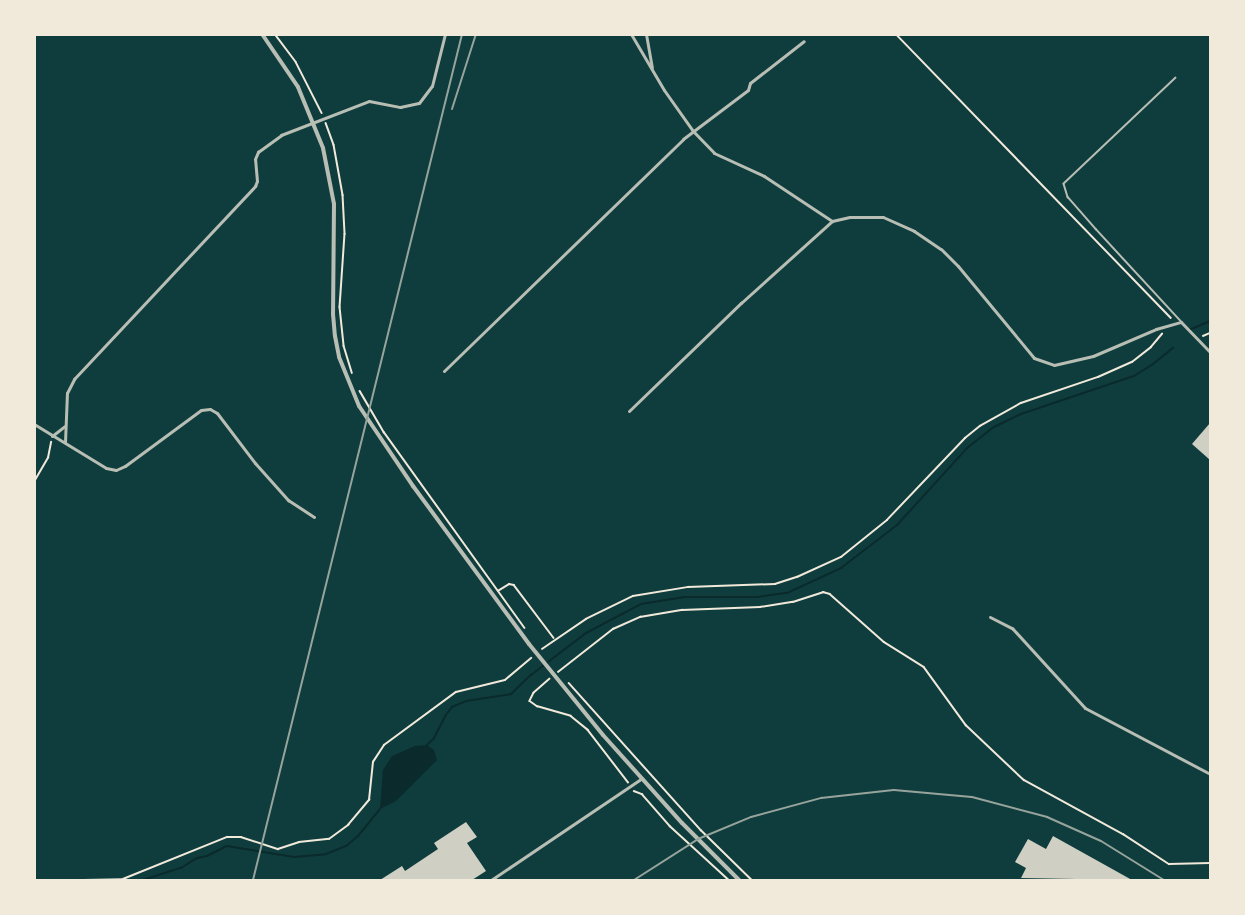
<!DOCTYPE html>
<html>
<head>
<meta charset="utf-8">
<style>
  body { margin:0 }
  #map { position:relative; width:1245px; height:915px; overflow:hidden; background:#0f3d3e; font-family:Spectral,serif }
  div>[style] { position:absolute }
  .water>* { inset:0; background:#0a2a2b }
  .stream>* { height:2px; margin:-1px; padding:0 1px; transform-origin:1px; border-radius:1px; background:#0a2a2b }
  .building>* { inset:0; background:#cfcfc3 }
  .path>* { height:1.5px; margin:-0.75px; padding:0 0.75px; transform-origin:0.75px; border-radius:0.75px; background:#f1e9da }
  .service>* { height:1.5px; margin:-0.75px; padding:0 0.75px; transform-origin:0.75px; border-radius:0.75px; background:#b8beb3 }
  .minor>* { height:3px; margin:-1.5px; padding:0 1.5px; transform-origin:1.5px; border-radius:1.5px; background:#b8beb3 }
  .tertiary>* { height:4px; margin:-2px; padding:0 2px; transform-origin:2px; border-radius:2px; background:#b8beb3 }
  .rail>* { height:2px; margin:-1px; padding:0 1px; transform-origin:1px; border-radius:1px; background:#97a49c }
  span { translate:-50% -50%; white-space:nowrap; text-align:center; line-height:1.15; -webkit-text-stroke:4.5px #f1e9da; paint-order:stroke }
  .frame { position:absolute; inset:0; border:36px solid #f1e9da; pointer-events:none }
</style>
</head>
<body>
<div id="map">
  <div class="water">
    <i style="clip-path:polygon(427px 745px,434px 750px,437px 760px,396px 801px,380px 809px,383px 770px,392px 756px,415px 746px)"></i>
  </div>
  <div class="stream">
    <i style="left:1189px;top:330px;width:23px;rotate:-23deg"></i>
    <i style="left:427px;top:745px;width:10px;rotate:-45deg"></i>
    <i style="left:434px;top:738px;width:25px;rotate:-63deg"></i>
    <i style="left:445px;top:716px;width:11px;rotate:-52deg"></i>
    <i style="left:452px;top:707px;width:15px;rotate:-23deg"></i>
    <i style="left:466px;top:701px;width:46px;rotate:-8.8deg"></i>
    <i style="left:511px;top:694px;width:28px;rotate:-44deg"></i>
    <i style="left:531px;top:675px;width:69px;rotate:-37.4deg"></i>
    <i style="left:586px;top:633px;width:62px;rotate:-27.8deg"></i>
    <i style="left:641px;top:604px;width:44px;rotate:-9.2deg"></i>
    <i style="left:684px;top:597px;width:73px"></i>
    <i style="left:757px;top:597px;width:30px;rotate:-8deg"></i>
    <i style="left:787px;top:593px;width:60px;rotate:-24.8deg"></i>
    <i style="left:841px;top:568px;width:71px;rotate:-37.5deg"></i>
    <i style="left:897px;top:525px;width:104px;rotate:-47.7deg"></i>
    <i style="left:967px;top:448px;width:34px;rotate:-38deg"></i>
    <i style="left:994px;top:427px;width:30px;rotate:-26deg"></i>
    <i style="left:1021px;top:414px;width:119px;rotate:-18.6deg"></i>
    <i style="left:1134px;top:376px;width:22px;rotate:-32deg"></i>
    <i style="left:1153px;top:364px;width:26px;rotate:-39deg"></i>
    <i style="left:143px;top:880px;width:40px;rotate:-18deg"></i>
    <i style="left:181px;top:868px;width:19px;rotate:-32deg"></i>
    <i style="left:197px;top:858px;width:10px;rotate:-11deg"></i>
    <i style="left:207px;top:856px;width:22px;rotate:-27deg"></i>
    <i style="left:227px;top:846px;width:68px;rotate:9.3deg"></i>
    <i style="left:294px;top:857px;width:32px;rotate:-5deg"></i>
    <i style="left:326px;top:854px;width:22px;rotate:-22deg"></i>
    <i style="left:346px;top:846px;width:16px;rotate:-40deg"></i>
    <i style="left:358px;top:836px;width:35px;rotate:-51deg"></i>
  </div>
  <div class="building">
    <i style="clip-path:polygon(1210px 423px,1210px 460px,1192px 444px)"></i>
    <i style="clip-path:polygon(466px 822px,477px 837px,467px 843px,486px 871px,472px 880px,380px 880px,402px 866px,405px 871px,438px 849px,434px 843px)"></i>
    <i style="clip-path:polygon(1053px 836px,1132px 880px,1021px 878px,1026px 868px,1015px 862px,1028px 839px,1046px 849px)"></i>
  </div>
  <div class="path">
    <i style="left:275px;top:34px;width:35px;rotate:53deg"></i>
    <i style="left:296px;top:62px;width:57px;rotate:63deg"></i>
    <i style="left:896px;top:34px;width:395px;rotate:45.9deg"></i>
    <i style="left:326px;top:123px;width:23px;rotate:70deg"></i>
    <i style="left:334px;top:145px;width:51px;rotate:79.8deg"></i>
    <i style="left:343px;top:195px;width:39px;rotate:87deg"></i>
    <i style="left:345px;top:234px;width:73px;rotate:93.9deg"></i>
    <i style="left:340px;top:307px;width:39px;rotate:84deg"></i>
    <i style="left:344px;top:346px;width:28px;rotate:73deg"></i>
    <i style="left:1203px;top:336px;width:8px;rotate:-23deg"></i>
    <i style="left:360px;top:391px;width:48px;rotate:59.7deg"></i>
    <i style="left:384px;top:432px;width:241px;rotate:54.3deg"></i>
    <i style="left:34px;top:482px;width:28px;rotate:-60deg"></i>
    <i style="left:48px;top:458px;width:16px;rotate:-79deg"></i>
    <i style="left:498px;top:591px;width:13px;rotate:-32deg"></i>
    <i style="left:509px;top:584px;width:5px;rotate:11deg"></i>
    <i style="left:514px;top:585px;width:66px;rotate:53deg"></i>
    <i style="left:542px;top:649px;width:53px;rotate:-34.3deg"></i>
    <i style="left:586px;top:619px;width:52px;rotate:-26.1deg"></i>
    <i style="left:633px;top:596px;width:56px;rotate:-9.3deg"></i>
    <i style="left:688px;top:587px;width:87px;rotate:-2deg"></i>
    <i style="left:775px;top:584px;width:23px;rotate:-18deg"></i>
    <i style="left:797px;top:577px;width:48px;rotate:-24.4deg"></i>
    <i style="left:841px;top:557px;width:59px;rotate:-38.8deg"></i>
    <i style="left:887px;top:520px;width:113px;rotate:-46.4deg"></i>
    <i style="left:965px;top:438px;width:19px;rotate:-39deg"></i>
    <i style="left:980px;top:426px;width:47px;rotate:-29.3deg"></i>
    <i style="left:1021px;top:403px;width:81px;rotate:-18.7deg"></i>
    <i style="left:1098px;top:377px;width:37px;rotate:-24deg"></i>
    <i style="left:1132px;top:362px;width:24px;rotate:-38deg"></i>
    <i style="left:1151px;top:347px;width:17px;rotate:-50deg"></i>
    <i style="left:558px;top:672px;width:70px;rotate:-38deg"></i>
    <i style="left:613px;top:629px;width:30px;rotate:-24deg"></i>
    <i style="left:640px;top:617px;width:43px;rotate:-9.5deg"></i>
    <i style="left:682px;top:610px;width:78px;rotate:-2.2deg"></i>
    <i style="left:760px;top:607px;width:33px;rotate:-9deg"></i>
    <i style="left:793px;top:602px;width:32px;rotate:-18deg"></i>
    <i style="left:823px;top:592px;width:7px;rotate:16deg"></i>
    <i style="left:830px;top:594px;width:72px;rotate:41.6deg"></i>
    <i style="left:884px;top:642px;width:47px;rotate:32deg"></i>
    <i style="left:924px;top:667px;width:72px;rotate:54.1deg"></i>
    <i style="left:966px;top:725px;width:80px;rotate:43.5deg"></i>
    <i style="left:1024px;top:780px;width:113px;rotate:28.6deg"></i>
    <i style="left:1123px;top:834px;width:55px;rotate:33.1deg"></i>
    <i style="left:1169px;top:864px;width:41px;rotate:-1.4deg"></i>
    <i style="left:550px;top:679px;width:21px;rotate:139deg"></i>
    <i style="left:534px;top:693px;width:9px;rotate:117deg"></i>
    <i style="left:530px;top:701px;width:9px;rotate:36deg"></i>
    <i style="left:537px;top:706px;width:35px;rotate:16deg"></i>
    <i style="left:571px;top:716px;width:22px;rotate:39deg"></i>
    <i style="left:588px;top:730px;width:66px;rotate:52.4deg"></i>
    <i style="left:569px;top:683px;width:198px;rotate:48.1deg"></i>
    <i style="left:701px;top:830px;width:71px;rotate:44.4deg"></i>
    <i style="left:634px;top:791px;width:9px;rotate:21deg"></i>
    <i style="left:642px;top:794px;width:43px;rotate:48.8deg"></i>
    <i style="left:670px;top:826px;width:80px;rotate:42.5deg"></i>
    <i style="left:84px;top:880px;width:39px;rotate:-1deg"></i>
    <i style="left:123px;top:879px;width:112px;rotate:-22deg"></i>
    <i style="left:227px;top:837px;width:14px"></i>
    <i style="left:241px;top:837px;width:39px;rotate:18deg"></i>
    <i style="left:278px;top:849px;width:22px;rotate:-18deg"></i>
    <i style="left:299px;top:842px;width:30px;rotate:-6deg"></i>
    <i style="left:329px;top:839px;width:24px;rotate:-36deg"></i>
    <i style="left:348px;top:825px;width:33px;rotate:-50deg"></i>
    <i style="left:369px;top:800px;width:38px;rotate:-84deg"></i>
    <i style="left:373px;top:762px;width:20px;rotate:-57deg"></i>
    <i style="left:384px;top:745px;width:89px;rotate:-36.4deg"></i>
    <i style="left:456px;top:692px;width:50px;rotate:-13.8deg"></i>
    <i style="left:505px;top:680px;width:34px;rotate:-40deg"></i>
  </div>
  <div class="service">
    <i style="left:1176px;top:78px;width:154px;rotate:136.6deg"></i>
    <i style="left:1064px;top:184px;width:14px;rotate:73deg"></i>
    <i style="left:1068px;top:197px;width:43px;rotate:48.8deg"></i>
    <i style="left:1096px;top:229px;width:125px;rotate:47.3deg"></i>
  </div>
  <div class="minor">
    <i style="left:631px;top:34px;width:65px;rotate:59.5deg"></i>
    <i style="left:664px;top:90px;width:50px;rotate:54.7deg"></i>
    <i style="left:693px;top:131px;width:30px;rotate:46deg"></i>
    <i style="left:714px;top:153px;width:55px;rotate:24.7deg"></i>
    <i style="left:764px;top:176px;width:82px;rotate:33.5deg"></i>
    <i style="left:832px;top:221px;width:18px;rotate:-13deg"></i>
    <i style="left:850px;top:217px;width:33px"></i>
    <i style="left:883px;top:217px;width:34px;rotate:24deg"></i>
    <i style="left:914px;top:231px;width:32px;rotate:34deg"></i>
    <i style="left:941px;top:249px;width:24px;rotate:45deg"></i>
    <i style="left:958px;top:266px;width:119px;rotate:50.4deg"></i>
    <i style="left:1034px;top:358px;width:21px;rotate:19deg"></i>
    <i style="left:1054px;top:365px;width:40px;rotate:-13deg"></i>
    <i style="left:1093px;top:356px;width:69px;rotate:-23.2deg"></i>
    <i style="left:1156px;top:329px;width:26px;rotate:-16deg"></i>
    <i style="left:1181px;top:322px;width:42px;rotate:46deg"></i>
    <i style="left:646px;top:34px;width:34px;rotate:80deg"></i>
    <i style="left:444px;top:371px;width:333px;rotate:-44.1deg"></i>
    <i style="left:683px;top:139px;width:81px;rotate:-37deg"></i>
    <i style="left:748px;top:90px;width:7px;rotate:-74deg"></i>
    <i style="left:750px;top:83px;width:68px;rotate:-37.9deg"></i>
    <i style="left:629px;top:411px;width:156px;rotate:-44deg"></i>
    <i style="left:741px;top:303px;width:122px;rotate:-42deg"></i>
    <i style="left:34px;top:424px;width:84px;rotate:31.4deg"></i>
    <i style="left:106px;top:468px;width:10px;rotate:11deg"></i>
    <i style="left:116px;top:470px;width:10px;rotate:-24deg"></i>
    <i style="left:125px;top:466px;width:94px;rotate:-36.4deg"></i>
    <i style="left:201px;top:410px;width:9px;rotate:-6deg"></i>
    <i style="left:210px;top:409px;width:8px;rotate:30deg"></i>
    <i style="left:217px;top:413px;width:63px;rotate:52.8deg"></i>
    <i style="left:255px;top:463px;width:50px;rotate:48.3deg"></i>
    <i style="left:288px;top:500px;width:31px;rotate:33deg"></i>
    <i style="left:52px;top:436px;width:16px;rotate:-38deg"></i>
    <i style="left:65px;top:442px;width:49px;rotate:-87.7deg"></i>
    <i style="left:67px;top:393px;width:16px;rotate:-63deg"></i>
    <i style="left:74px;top:379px;width:265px;rotate:-46.8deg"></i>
    <i style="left:255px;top:186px;width:5px;rotate:-68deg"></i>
    <i style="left:257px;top:181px;width:22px;rotate:-95deg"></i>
    <i style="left:255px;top:159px;width:8px;rotate:-67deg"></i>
    <i style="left:258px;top:152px;width:29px;rotate:-36deg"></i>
    <i style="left:281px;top:135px;width:94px;rotate:-21.1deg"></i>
    <i style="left:369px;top:101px;width:32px;rotate:11deg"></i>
    <i style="left:400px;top:107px;width:19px;rotate:-12deg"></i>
    <i style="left:419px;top:103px;width:21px;rotate:-53deg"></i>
    <i style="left:432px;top:86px;width:54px;rotate:-76deg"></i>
    <i style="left:990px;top:617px;width:25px;rotate:27deg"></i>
    <i style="left:1012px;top:628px;width:108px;rotate:47.6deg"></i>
    <i style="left:1085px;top:708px;width:141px;rotate:27.8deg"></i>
    <i style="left:491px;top:880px;width:182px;rotate:-34deg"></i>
  </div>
  <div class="tertiary">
    <i style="left:262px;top:34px;width:64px;rotate:55.8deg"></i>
    <i style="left:298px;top:87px;width:66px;rotate:67.7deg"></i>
    <i style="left:323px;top:148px;width:57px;rotate:78.9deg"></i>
    <i style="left:334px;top:204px;width:110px;rotate:90.5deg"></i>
    <i style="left:333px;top:314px;width:22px;rotate:85deg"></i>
    <i style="left:335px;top:336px;width:21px;rotate:79deg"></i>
    <i style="left:339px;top:357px;width:53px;rotate:67.8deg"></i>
    <i style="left:359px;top:406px;width:97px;rotate:56deg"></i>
    <i style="left:413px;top:486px;width:196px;rotate:53.7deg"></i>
    <i style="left:529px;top:644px;width:117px;rotate:50.9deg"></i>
    <i style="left:603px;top:735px;width:118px;rotate:48.1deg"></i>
    <i style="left:682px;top:823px;width:81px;rotate:45deg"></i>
  </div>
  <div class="rail">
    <i style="left:452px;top:109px;width:79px;rotate:-72.3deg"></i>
    <i style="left:253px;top:880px;width:871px;rotate:-76.12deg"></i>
    <i style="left:634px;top:880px;width:76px;rotate:-32.6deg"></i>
    <i style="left:698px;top:839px;width:57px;rotate:-22.5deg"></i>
    <i style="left:751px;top:817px;width:73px;rotate:-15.2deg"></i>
    <i style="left:821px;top:798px;width:73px;rotate:-6.3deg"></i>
    <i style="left:894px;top:790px;width:78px;rotate:5.1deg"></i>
    <i style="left:972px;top:797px;width:78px;rotate:14.9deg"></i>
    <i style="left:1047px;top:817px;width:59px;rotate:24deg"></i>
    <i style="left:1101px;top:841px;width:74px;rotate:31.8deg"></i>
  </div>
  <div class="frame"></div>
</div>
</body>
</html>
